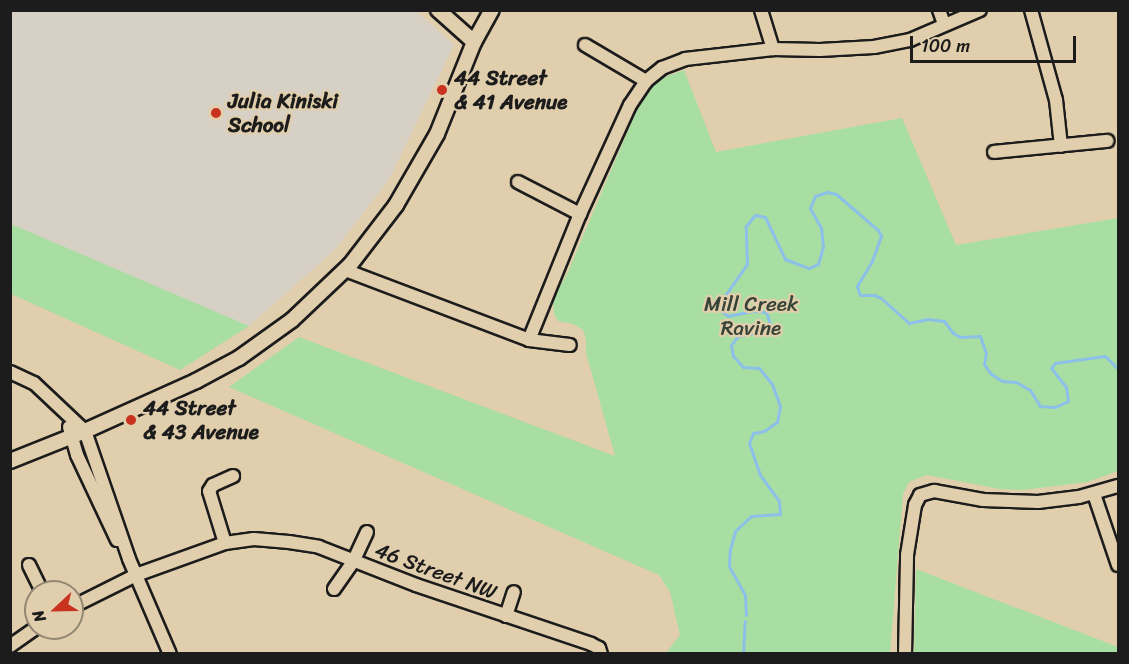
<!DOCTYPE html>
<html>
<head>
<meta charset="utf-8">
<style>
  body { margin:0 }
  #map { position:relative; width:1129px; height:664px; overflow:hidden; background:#e0ceac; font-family:Sriracha,sans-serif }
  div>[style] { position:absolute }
  .built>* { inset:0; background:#d7d0c4 }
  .green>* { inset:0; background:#a8dea1 }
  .stream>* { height:3px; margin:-1.5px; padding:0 1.5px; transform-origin:1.5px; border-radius:1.5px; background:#8cc0e9 }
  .roads { filter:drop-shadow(2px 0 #1c1c1c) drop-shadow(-2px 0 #1c1c1c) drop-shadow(0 2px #1c1c1c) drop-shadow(0 -2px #1c1c1c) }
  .minor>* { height:12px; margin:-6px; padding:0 6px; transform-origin:6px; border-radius:6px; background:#e0ceac }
  .tertiary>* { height:14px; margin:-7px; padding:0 7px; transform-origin:7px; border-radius:7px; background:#e0ceac }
  .dots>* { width:16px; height:16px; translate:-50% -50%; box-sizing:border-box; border:3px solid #e0ceac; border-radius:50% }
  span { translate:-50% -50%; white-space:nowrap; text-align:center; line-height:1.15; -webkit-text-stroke:4.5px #e0ceac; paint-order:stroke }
  .poi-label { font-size:21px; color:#1c1c1c; font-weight:700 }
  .left { translate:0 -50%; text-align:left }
  .park-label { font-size:21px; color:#384337 }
  .street-label { font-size:21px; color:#1c1c1c }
  .frame { position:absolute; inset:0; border:12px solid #1c1c1c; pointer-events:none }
  .north { position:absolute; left:24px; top:580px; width:60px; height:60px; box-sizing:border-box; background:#e0ceac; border:2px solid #928772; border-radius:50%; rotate:248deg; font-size:16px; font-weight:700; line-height:24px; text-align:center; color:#1c1c1c }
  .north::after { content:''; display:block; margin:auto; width:21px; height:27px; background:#c8321e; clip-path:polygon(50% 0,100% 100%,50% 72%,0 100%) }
  .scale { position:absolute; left:910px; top:36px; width:166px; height:27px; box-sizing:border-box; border:3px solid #1c1c1c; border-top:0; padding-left:8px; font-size:18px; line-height:21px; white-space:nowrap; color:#1c1c1c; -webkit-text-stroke:4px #e0ceac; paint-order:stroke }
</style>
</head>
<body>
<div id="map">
  <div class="built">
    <i style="clip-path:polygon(11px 11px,416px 11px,454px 45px,389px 180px,334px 251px,249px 326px,11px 224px)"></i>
  </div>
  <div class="green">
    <i style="clip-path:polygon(684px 70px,716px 152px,902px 118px,956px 245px,1118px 218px,1118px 471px,1087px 482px,1023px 490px,1000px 489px,927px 475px,909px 482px,903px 494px,890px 653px,666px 653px,680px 635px,670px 592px,659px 575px,229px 387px,299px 337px,615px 456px,586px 353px,586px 339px,583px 330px,573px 324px,558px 321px,554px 314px,553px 299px,568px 272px,645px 90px,654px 81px)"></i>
    <i style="clip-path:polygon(11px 224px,249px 326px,180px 370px,11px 294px)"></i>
    <i style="clip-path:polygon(916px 569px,1118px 647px,1118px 653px,914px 653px)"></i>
  </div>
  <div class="stream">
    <i style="left:746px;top:615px;width:20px;rotate:-93deg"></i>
    <i style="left:745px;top:595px;width:33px;rotate:-119deg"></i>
    <i style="left:729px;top:566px;width:17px;rotate:-87deg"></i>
    <i style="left:730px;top:549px;width:19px;rotate:-74deg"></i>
    <i style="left:735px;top:531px;width:22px;rotate:-43deg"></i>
    <i style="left:751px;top:516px;width:29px;rotate:-4deg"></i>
    <i style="left:780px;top:514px;width:13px;rotate:-94deg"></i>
    <i style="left:779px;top:501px;width:32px;rotate:-126deg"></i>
    <i style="left:760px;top:475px;width:34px;rotate:-109deg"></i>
    <i style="left:749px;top:443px;width:11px;rotate:-68deg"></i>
    <i style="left:753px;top:433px;width:11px;rotate:-10deg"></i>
    <i style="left:764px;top:431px;width:16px;rotate:-35deg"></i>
    <i style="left:777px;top:422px;width:16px;rotate:-79deg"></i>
    <i style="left:780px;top:406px;width:23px;rotate:-110deg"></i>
    <i style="left:772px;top:384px;width:21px;rotate:-129deg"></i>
    <i style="left:759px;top:368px;width:16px;rotate:-176deg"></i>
    <i style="left:743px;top:367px;width:15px;rotate:-132deg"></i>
    <i style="left:733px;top:356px;width:11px;rotate:-100deg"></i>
    <i style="left:731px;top:345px;width:11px;rotate:-52deg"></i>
    <i style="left:738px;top:336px;width:27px;rotate:-10deg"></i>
    <i style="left:765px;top:331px;width:9px;rotate:-54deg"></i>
    <i style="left:770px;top:324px;width:13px;rotate:-108deg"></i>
    <i style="left:766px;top:312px;width:13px;rotate:-176deg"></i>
    <i style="left:753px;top:311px;width:25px;rotate:169deg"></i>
    <i style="left:728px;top:316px;width:9px;rotate:-144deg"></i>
    <i style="left:721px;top:311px;width:4px;rotate:-90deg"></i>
    <i style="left:721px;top:307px;width:10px;rotate:-73deg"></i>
    <i style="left:724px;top:297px;width:40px;rotate:-55.1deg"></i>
    <i style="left:747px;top:264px;width:38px;rotate:-92deg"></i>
    <i style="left:746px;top:226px;width:14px;rotate:-51deg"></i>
    <i style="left:755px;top:215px;width:10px;rotate:11deg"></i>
    <i style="left:765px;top:217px;width:47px;rotate:64.5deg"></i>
    <i style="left:785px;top:259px;width:26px;rotate:21deg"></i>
    <i style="left:809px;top:268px;width:10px;rotate:-24deg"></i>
    <i style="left:818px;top:264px;width:18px;rotate:-74deg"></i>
    <i style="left:823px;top:247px;width:19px;rotate:-96deg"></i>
    <i style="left:821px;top:228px;width:23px;rotate:-119deg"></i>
    <i style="left:810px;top:208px;width:13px;rotate:-67deg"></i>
    <i style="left:815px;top:196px;width:13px;rotate:-18deg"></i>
    <i style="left:827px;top:192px;width:9px;rotate:13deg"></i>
    <i style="left:836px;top:194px;width:55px;rotate:40.6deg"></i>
    <i style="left:878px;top:230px;width:7px;rotate:63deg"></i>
    <i style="left:881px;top:236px;width:27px;rotate:110deg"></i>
    <i style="left:872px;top:261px;width:29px;rotate:121deg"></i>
    <i style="left:857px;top:286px;width:9px;rotate:72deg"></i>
    <i style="left:860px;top:295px;width:14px"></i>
    <i style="left:874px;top:295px;width:8px;rotate:23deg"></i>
    <i style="left:881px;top:298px;width:38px;rotate:42deg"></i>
    <i style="left:909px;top:323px;width:19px;rotate:-12deg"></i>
    <i style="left:928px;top:319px;width:16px;rotate:7deg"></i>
    <i style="left:944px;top:321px;width:15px;rotate:53deg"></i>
    <i style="left:953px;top:333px;width:8px;rotate:30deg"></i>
    <i style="left:960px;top:337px;width:20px;rotate:-3deg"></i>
    <i style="left:980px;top:336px;width:18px;rotate:71deg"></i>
    <i style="left:986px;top:353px;width:11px;rotate:100deg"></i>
    <i style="left:984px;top:364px;width:11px;rotate:56deg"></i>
    <i style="left:990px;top:373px;width:14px;rotate:34deg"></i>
    <i style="left:1002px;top:381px;width:14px;rotate:4deg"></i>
    <i style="left:1016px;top:382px;width:16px;rotate:30deg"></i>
    <i style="left:1030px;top:390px;width:19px;rotate:58deg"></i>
    <i style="left:1040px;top:406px;width:15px;rotate:4deg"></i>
    <i style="left:1055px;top:407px;width:14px;rotate:-25deg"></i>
    <i style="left:1068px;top:401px;width:14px;rotate:-98deg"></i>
    <i style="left:1066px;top:387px;width:24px;rotate:-128deg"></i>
    <i style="left:1051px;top:368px;width:6px;rotate:-51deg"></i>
    <i style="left:1055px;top:363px;width:50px;rotate:-8deg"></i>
    <i style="left:1105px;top:356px;width:18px;rotate:45deg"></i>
    <i style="left:743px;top:654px;width:33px;rotate:-87deg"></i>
  </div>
  <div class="roads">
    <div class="minor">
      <i style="left:761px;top:10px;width:41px;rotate:72.9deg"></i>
      <i style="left:939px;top:10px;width:15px;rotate:70deg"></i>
      <i style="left:1031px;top:10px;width:93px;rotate:74.5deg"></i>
      <i style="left:1056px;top:100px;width:46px;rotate:83.8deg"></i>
      <i style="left:585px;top:45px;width:71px;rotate:30.5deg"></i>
      <i style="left:994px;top:152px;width:114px;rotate:-5.6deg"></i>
      <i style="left:518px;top:182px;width:70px;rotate:27.3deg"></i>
      <i style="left:345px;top:270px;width:197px;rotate:20.8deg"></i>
      <i style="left:529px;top:340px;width:41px;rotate:7deg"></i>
      <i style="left:529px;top:340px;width:136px;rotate:-68deg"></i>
      <i style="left:580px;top:214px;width:120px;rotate:-65.4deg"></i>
      <i style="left:630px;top:105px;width:29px;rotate:-56deg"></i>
      <i style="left:646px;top:81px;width:21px;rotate:-39deg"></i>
      <i style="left:662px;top:68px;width:25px;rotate:-21deg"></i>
      <i style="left:685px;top:59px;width:89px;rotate:-6.5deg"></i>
      <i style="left:773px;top:49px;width:47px;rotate:1.2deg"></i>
      <i style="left:820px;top:50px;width:54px;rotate:-3.2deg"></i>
      <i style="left:874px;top:47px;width:37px;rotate:-11deg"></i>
      <i style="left:910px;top:40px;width:76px;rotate:-23.2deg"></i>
      <i style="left:10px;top:372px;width:26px;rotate:25deg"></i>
      <i style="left:34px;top:383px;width:70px;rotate:43.3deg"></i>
      <i style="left:85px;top:431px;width:135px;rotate:71deg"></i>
      <i style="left:129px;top:559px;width:103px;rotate:66.7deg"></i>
      <i style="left:69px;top:427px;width:29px;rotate:74deg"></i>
      <i style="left:77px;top:455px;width:94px;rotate:64.8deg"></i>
      <i style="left:1094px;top:494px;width:75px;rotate:71.3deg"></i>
      <i style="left:225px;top:543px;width:54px;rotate:-107.1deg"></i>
      <i style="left:209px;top:491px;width:7px;rotate:-56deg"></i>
      <i style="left:213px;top:485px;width:22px;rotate:-24deg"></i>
      <i style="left:29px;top:565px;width:30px;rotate:64deg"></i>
      <i style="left:334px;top:589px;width:33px;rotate:-55deg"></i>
      <i style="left:353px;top:562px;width:33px;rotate:-65deg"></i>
      <i style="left:72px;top:607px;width:72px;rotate:-26.6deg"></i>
      <i style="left:136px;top:575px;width:95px;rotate:-19.8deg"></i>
      <i style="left:225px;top:543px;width:29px;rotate:-8deg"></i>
      <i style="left:254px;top:539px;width:35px;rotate:5deg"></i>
      <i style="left:289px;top:542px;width:30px;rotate:9deg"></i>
      <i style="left:319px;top:547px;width:104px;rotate:21.4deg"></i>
      <i style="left:416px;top:585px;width:185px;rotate:18.6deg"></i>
      <i style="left:591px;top:644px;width:9px;rotate:27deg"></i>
      <i style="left:599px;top:648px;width:6px;rotate:72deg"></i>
      <i style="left:506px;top:616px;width:25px;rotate:-72deg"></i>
      <i style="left:10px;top:646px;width:32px;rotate:-35deg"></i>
      <i style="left:905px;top:654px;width:99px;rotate:-88.8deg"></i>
      <i style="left:907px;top:555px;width:51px;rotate:-80.9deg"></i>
      <i style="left:915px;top:505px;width:11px;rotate:-63deg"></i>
      <i style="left:920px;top:495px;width:15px;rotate:-16deg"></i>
      <i style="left:934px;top:491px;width:50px;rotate:10.4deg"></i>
      <i style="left:983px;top:500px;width:55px;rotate:2.1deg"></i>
      <i style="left:1038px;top:502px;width:41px;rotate:-7deg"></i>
      <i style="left:1079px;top:497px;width:41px;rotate:-15.8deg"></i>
    </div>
    <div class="tertiary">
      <i style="left:438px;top:10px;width:48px;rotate:41.6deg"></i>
      <i style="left:10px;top:461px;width:81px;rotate:-21.8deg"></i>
      <i style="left:85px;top:431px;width:122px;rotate:-24.2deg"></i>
      <i style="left:196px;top:381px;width:49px;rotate:-28.1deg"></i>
      <i style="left:239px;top:358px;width:65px;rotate:-35.6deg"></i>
      <i style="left:292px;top:320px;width:80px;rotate:-43.5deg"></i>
      <i style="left:350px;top:265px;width:76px;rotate:-52.5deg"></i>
      <i style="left:396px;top:205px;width:82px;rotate:-60deg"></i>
      <i style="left:437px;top:134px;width:99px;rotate:-68.1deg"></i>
      <i style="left:474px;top:42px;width:37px;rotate:-61deg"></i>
    </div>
  </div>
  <div class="dots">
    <i style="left:442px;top:90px;background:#c8321e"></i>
    <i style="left:216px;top:113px;background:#c8321e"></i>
    <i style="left:131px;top:420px;background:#c8321e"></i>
  </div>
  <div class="poi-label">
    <span class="left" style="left:454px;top:90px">44 Street<br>&amp; 41 Avenue</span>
    <span class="left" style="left:228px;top:113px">Julia Kiniski<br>School</span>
    <span class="left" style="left:143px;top:420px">44 Street<br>&amp; 43 Avenue</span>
  </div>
  <div class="park-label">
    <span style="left:751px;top:316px">Mill Creek<br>Ravine</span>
  </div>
  <div class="street-label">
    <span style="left:436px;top:571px;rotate:20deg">46 Street NW</span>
  </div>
  <div class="frame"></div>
  <div class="north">N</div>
  <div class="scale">100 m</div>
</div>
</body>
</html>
